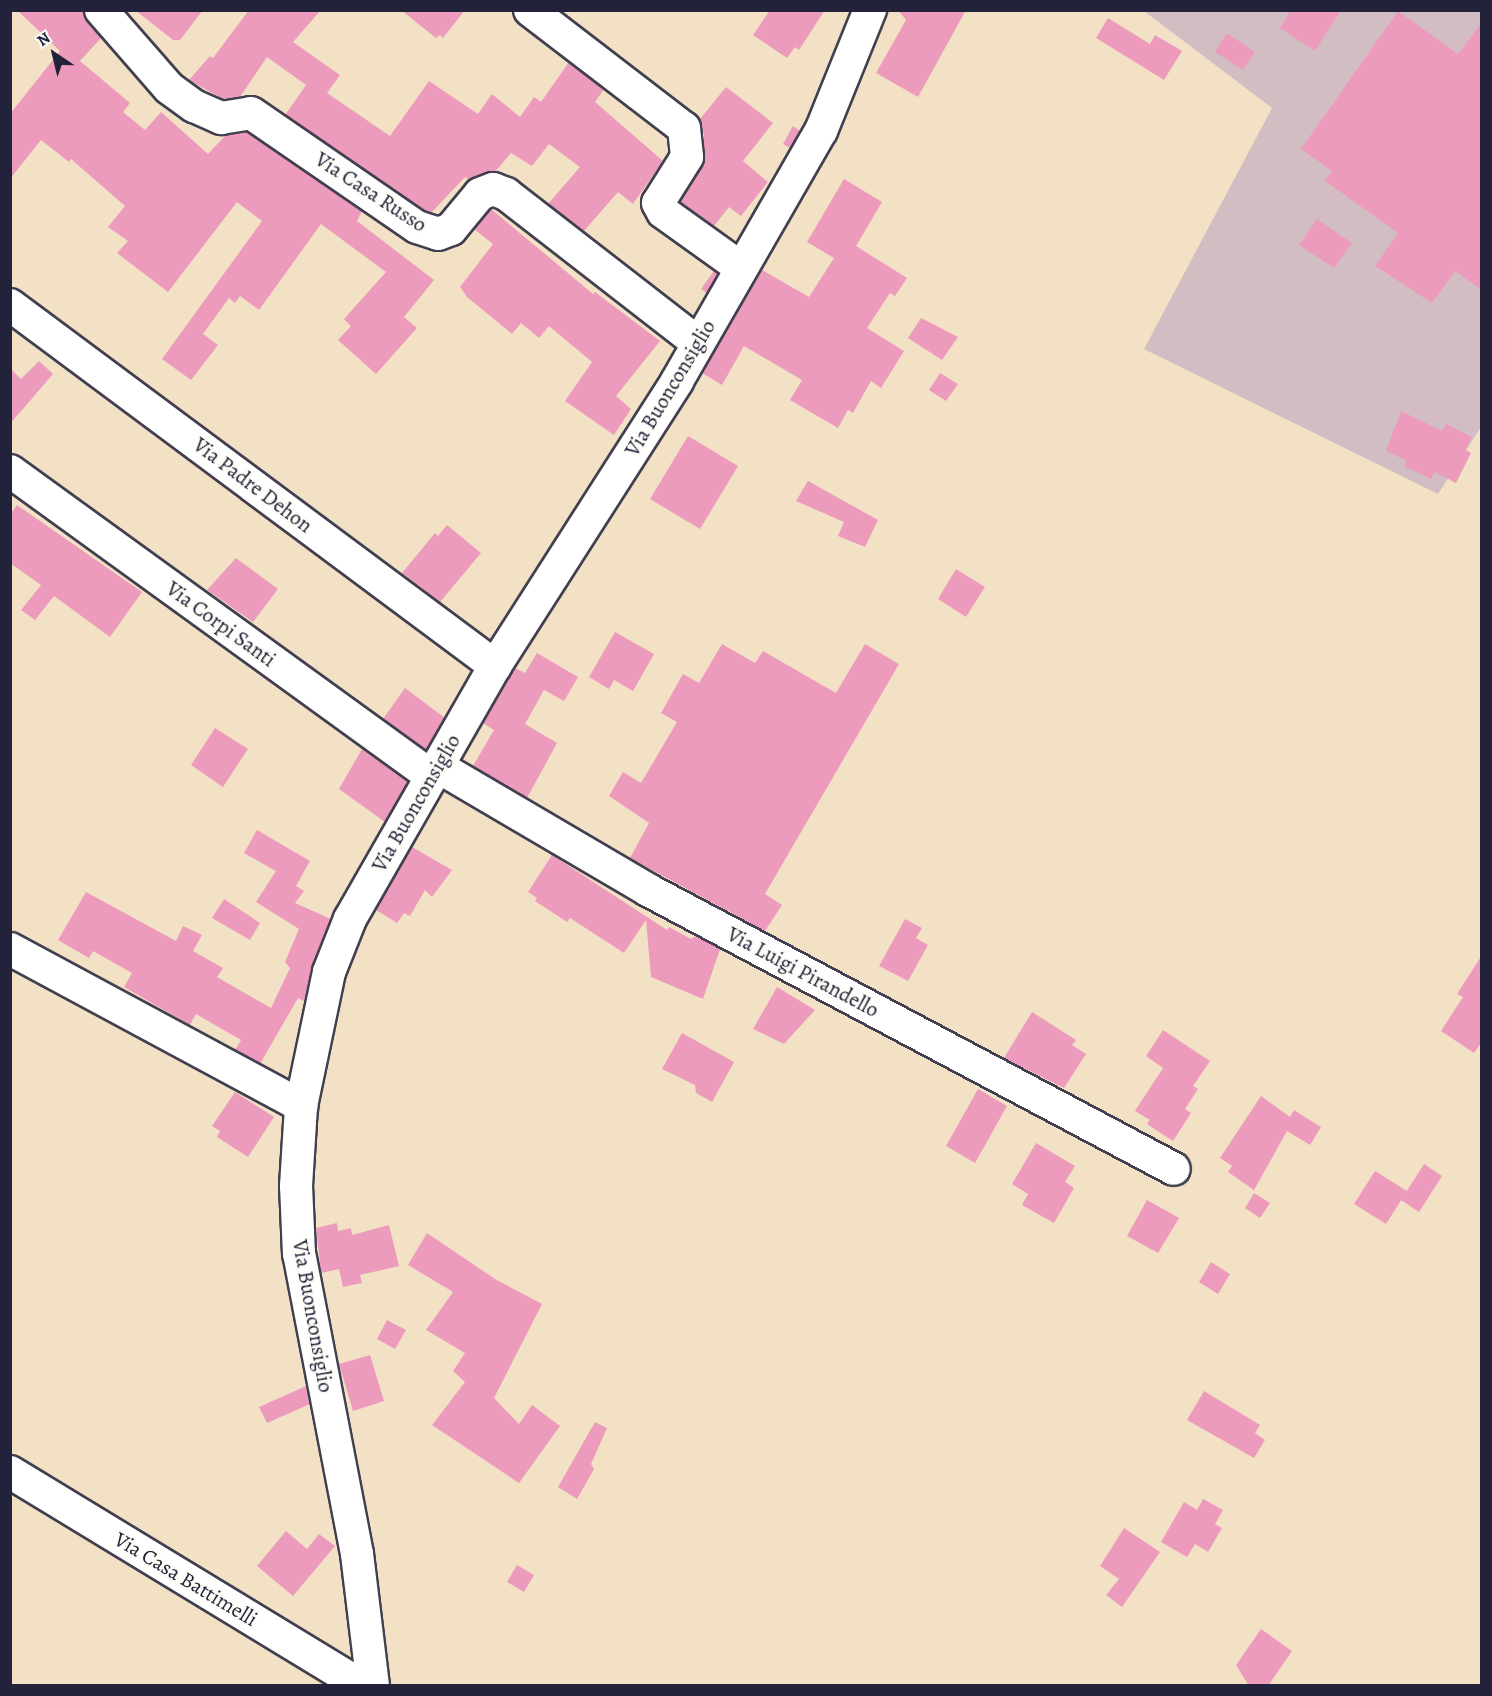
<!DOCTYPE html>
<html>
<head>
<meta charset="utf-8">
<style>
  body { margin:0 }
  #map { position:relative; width:1492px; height:1696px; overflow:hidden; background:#f3e1c5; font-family:Alegreya,serif }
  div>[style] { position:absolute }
  .industrial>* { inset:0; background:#d2bec2 }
  .building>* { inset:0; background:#ed9bbc }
  .roads { filter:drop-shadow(2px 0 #413f50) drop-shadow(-2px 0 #413f50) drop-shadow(0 2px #413f50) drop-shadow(0 -2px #413f50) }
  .minor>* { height:32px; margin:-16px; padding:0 16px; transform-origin:16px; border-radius:16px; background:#fff }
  span { translate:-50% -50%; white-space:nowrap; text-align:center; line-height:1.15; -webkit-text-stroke:5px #fdfcf7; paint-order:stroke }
  .street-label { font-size:21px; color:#22223b }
  .frame { position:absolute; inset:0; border:12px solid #22223b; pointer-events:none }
  .north { position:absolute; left:24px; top:24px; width:60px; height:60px; -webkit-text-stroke:4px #fdfcf7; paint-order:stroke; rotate:325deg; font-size:16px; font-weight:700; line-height:24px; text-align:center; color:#22223b }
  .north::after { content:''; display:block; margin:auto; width:21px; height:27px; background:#22223b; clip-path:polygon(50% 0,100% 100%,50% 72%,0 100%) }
</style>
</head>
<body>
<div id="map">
  <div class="industrial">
    <i style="clip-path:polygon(1144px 11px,1481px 11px,1481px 427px,1438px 494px,1144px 349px,1272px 108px)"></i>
  </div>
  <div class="building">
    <i style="clip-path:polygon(17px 10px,83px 10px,101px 38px,80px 61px,130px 103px,123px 112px,145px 130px,161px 112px,208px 154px,226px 135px,247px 132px,362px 211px,357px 221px,434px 280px,404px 317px,417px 328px,376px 374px,338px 340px,351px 326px,344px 319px,386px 272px,321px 224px,259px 310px,240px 296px,235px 303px,229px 298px,203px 334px,218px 345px,191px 380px,162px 359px,262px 221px,237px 202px,168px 292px,117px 253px,128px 241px,108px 227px,125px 206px,71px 159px,69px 162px,41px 140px,10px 179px,10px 114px,60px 51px)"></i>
    <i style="clip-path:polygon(135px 10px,203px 10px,180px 40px,173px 40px)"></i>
    <i style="clip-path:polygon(249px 10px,321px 10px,293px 42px,340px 75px,327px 93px,390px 136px,429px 81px,478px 114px,492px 94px,520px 117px,534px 97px,541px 102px,569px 62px,604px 89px,595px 102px,663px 161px,633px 204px,618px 192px,584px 231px,548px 204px,580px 167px,549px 144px,532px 166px,511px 153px,495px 172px,469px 180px,465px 177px,431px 213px,425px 211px,285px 115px,306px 85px,267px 57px,240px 97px,223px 99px,189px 80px,210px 56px,213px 58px)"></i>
    <i style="clip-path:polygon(401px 10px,465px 10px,443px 38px,440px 35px,436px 38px)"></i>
    <i style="clip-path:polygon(770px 10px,825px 10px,799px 50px,795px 47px,787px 58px,753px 35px)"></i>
    <i style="clip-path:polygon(898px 10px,966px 10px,918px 97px,876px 73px,906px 20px)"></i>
    <i style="clip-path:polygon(1291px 10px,1341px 10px,1315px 51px,1280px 28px)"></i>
    <i style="clip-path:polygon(1398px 11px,1458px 54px,1482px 22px,1482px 290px,1455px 271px,1432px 303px,1375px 266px,1398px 233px,1325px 181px,1332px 171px,1301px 149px)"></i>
    <i style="clip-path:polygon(1108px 18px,1150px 44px,1155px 35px,1182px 51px,1164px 80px,1096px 38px)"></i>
    <i style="clip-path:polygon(1227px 33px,1255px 52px,1243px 70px,1215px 52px)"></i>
    <i style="clip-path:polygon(726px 87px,773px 123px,743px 161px,768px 182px,741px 216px,729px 207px,714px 226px,680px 202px,703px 166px,704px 135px,700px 119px)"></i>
    <i style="clip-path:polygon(793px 126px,800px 131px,790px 148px,783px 144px)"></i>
    <i style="clip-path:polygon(844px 179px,882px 202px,856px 246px,907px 278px,895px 296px,890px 293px,867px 328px,904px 351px,881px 388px,871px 381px,853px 413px,848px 410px,838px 428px,790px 400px,802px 380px,744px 346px,722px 385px,702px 373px,762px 270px,809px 297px,834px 258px,807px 242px)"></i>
    <i style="clip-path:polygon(491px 209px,593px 294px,595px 292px,660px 341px,616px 396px,631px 409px,614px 435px,565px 401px,592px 362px,549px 326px,539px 338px,521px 323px,512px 334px,467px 297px,460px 287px,493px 244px,474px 229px)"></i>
    <i style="clip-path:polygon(1317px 219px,1352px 243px,1334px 268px,1299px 245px)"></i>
    <i style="clip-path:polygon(714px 271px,718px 274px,707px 293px,701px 289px)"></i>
    <i style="clip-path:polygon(921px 318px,958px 337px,942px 360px,908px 338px)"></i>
    <i style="clip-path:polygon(39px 361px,53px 374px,10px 424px,10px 368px,21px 379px)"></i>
    <i style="clip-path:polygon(940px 373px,958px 384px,946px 401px,929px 390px)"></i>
    <i style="clip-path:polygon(1401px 411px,1442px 431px,1446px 424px,1472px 437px,1466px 450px,1471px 453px,1456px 483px,1435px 472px,1431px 479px,1404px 466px,1407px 461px,1386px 451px)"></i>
    <i style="clip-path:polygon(688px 436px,738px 466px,700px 529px,650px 499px)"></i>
    <i style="clip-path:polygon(808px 481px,878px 520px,865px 547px,838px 536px,844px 522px,796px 501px)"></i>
    <i style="clip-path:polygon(17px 505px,142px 592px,110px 637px,54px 596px,35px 620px,21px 610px,41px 585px,10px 563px,10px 515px)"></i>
    <i style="clip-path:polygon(447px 525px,481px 553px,440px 602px,402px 573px,435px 533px,438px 536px)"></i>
    <i style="clip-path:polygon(236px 558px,278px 589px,253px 622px,207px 590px)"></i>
    <i style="clip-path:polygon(956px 569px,985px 587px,966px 617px,938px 599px)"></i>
    <i style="clip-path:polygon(615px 632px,654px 654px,633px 691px,614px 680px,609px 689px,589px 677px)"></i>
    <i style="clip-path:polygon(722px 644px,755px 663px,763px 651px,836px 693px,865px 644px,899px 664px,765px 894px,782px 905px,765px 931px,630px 858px,649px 823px,609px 796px,623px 772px,641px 783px,677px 722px,661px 713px,683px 674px,699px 683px)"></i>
    <i style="clip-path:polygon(537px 653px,578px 677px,564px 701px,544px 690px,525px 724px,557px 743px,527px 798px,473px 766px,494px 730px,483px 723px,515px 668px,525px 673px)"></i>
    <i style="clip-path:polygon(405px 688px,445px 718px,426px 750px,383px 719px)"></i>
    <i style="clip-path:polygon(215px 728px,248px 749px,223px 787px,191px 765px)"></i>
    <i style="clip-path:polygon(362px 749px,408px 782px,385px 822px,339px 789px)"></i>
    <i style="clip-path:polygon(257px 830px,310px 861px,296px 886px,304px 891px,295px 903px,331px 919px,312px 966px,304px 1001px,298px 998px,260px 1064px,235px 1050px,241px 1040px,196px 1014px,190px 1025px,124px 987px,132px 973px,93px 951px,89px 958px,58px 940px,86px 892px,176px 941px,183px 926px,202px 935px,193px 951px,223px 968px,217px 977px,271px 1008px,290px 968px,285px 962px,299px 929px,256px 902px,276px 871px,244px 853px)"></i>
    <i style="clip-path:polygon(412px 847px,452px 870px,432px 897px,425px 890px,410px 916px,404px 913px,397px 923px,376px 910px)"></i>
    <i style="clip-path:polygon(552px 855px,667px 930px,669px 927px,691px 939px,696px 936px,720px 949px,703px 999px,651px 977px,646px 920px,624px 953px,570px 918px,567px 922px,535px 901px,537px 898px,528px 892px)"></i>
    <i style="clip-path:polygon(224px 899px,260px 923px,250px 940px,212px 918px)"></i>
    <i style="clip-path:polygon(905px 919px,922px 928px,916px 938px,928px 945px,908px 981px,879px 966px)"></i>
    <i style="clip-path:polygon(1482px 955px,1482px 1042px,1474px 1053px,1441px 1031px,1463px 997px,1457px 994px)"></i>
    <i style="clip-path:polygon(777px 987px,815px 1010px,784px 1044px,753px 1029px)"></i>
    <i style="clip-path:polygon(1032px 1012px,1076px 1040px,1072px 1045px,1086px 1054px,1064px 1088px,1004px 1058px)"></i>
    <i style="clip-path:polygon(1163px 1030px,1210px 1061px,1193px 1086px,1198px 1089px,1185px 1109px,1191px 1113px,1173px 1141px,1147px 1124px,1150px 1120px,1135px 1111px,1163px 1068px,1146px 1056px)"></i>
    <i style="clip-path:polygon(682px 1033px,734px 1062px,712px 1102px,696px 1093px,695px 1085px,662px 1069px)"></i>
    <i style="clip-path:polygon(978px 1089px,1007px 1106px,975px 1163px,946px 1146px)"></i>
    <i style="clip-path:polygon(235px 1092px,274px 1117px,248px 1157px,217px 1137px,220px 1131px,212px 1126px)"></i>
    <i style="clip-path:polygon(1261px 1096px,1290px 1117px,1294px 1110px,1321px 1127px,1310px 1145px,1287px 1131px,1254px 1190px,1228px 1172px,1232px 1166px,1220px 1158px)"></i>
    <i style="clip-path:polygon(1036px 1143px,1075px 1166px,1065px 1182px,1074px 1188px,1054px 1223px,1022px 1205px,1028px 1194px,1012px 1184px)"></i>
    <i style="clip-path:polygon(1424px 1164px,1442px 1176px,1419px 1212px,1401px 1200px)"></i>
    <i style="clip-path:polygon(1375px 1171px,1407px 1191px,1386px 1224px,1354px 1204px)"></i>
    <i style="clip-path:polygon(1254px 1193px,1270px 1203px,1260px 1218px,1245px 1208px)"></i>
    <i style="clip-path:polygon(1147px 1200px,1179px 1218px,1158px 1253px,1127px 1236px)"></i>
    <i style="clip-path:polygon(337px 1223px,338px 1231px,351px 1228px,352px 1235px,389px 1225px,399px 1266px,360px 1275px,362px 1283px,343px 1287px,339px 1269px,321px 1273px,316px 1228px)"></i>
    <i style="clip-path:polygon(427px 1233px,495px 1279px,542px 1304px,494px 1398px,519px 1424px,532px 1405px,560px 1426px,519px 1483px,432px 1425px,465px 1382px,453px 1371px,465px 1353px,426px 1330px,453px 1292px,408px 1265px)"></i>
    <i style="clip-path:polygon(1211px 1262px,1230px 1274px,1218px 1294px,1199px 1282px)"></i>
    <i style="clip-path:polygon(387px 1320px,406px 1330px,395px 1349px,377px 1339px)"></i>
    <i style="clip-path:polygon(370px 1355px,384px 1401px,353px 1411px,339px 1364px)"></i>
    <i style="clip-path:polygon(306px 1386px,310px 1404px,267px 1423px,259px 1407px)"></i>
    <i style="clip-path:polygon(1204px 1391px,1260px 1425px,1255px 1433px,1265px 1440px,1254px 1458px,1187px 1420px)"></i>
    <i style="clip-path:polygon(595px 1422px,607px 1428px,591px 1464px,594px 1469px,577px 1499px,558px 1487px)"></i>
    <i style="clip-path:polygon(1203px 1499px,1223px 1510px,1215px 1524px,1222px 1528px,1208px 1552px,1195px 1544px,1187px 1557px,1161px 1542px,1184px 1502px,1197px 1510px)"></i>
    <i style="clip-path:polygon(1124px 1528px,1160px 1552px,1122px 1607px,1106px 1595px,1119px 1579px,1100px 1566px)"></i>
    <i style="clip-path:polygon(286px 1531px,307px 1549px,319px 1534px,335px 1546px,293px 1596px,257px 1566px)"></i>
    <i style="clip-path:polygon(517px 1565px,534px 1575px,524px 1592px,507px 1582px)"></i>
    <i style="clip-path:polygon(1261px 1629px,1292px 1651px,1268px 1686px,1249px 1686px,1236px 1665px)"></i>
  </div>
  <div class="roads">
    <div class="minor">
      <i style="left:101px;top:10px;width:103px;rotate:48.9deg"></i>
      <i style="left:169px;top:88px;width:31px;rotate:36deg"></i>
      <i style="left:194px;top:106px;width:30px;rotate:24deg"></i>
      <i style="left:221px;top:118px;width:30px;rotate:-9deg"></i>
      <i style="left:251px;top:113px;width:201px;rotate:34.5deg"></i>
      <i style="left:417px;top:227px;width:22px;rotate:18deg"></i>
      <i style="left:438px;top:234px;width:14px;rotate:-21deg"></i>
      <i style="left:451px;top:229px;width:45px;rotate:-50.4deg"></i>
      <i style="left:480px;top:194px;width:14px;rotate:-21deg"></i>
      <i style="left:493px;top:189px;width:14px;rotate:21deg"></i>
      <i style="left:506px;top:194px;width:243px;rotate:37.8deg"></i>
      <i style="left:530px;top:10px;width:194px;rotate:37.5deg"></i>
      <i style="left:684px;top:128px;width:29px;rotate:84deg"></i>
      <i style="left:687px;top:157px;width:54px;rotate:122.2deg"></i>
      <i style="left:658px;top:203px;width:10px;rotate:61deg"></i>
      <i style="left:663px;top:212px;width:96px;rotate:35.7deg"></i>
      <i style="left:10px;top:305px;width:605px;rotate:36.66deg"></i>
      <i style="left:10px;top:471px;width:520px;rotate:35.92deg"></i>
      <i style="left:437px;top:766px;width:245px;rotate:30.4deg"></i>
      <i style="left:648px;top:890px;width:595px;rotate:27.94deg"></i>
      <i style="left:10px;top:949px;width:331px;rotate:28.3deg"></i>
      <i style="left:10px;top:1472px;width:412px;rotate:31.3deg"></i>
      <i style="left:373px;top:1686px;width:133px;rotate:-96.9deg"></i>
      <i style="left:357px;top:1554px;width:306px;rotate:-100.9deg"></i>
      <i style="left:299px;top:1254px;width:68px;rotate:-92.5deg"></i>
      <i style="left:296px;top:1186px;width:80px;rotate:-86.4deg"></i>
      <i style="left:301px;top:1106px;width:137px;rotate:-78.2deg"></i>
      <i style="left:329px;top:972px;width:57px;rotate:-68.4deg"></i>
      <i style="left:350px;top:919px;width:292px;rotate:-60.2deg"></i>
      <i style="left:495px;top:666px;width:338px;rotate:-57.4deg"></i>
      <i style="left:677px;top:381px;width:289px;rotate:-60.1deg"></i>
      <i style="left:821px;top:131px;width:131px;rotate:-68deg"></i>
    </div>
  </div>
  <div class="street-label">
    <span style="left:371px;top:192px;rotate:33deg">Via Casa Russo</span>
    <span style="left:670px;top:388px;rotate:-59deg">Via Buonconsiglio</span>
    <span style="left:253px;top:485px;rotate:37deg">Via Padre Dehon</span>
    <span style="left:221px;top:624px;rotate:36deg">Via Corpi Santi</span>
    <span style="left:416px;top:803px;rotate:-60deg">Via Buonconsiglio</span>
    <span style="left:803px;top:972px;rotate:28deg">Via Luigi Pirandello</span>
    <span style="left:313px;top:1316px;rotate:80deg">Via Buonconsiglio</span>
    <span style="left:186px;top:1579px;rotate:31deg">Via Casa Battimelli</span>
  </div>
  <div class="frame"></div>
  <div class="north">N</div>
</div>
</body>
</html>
